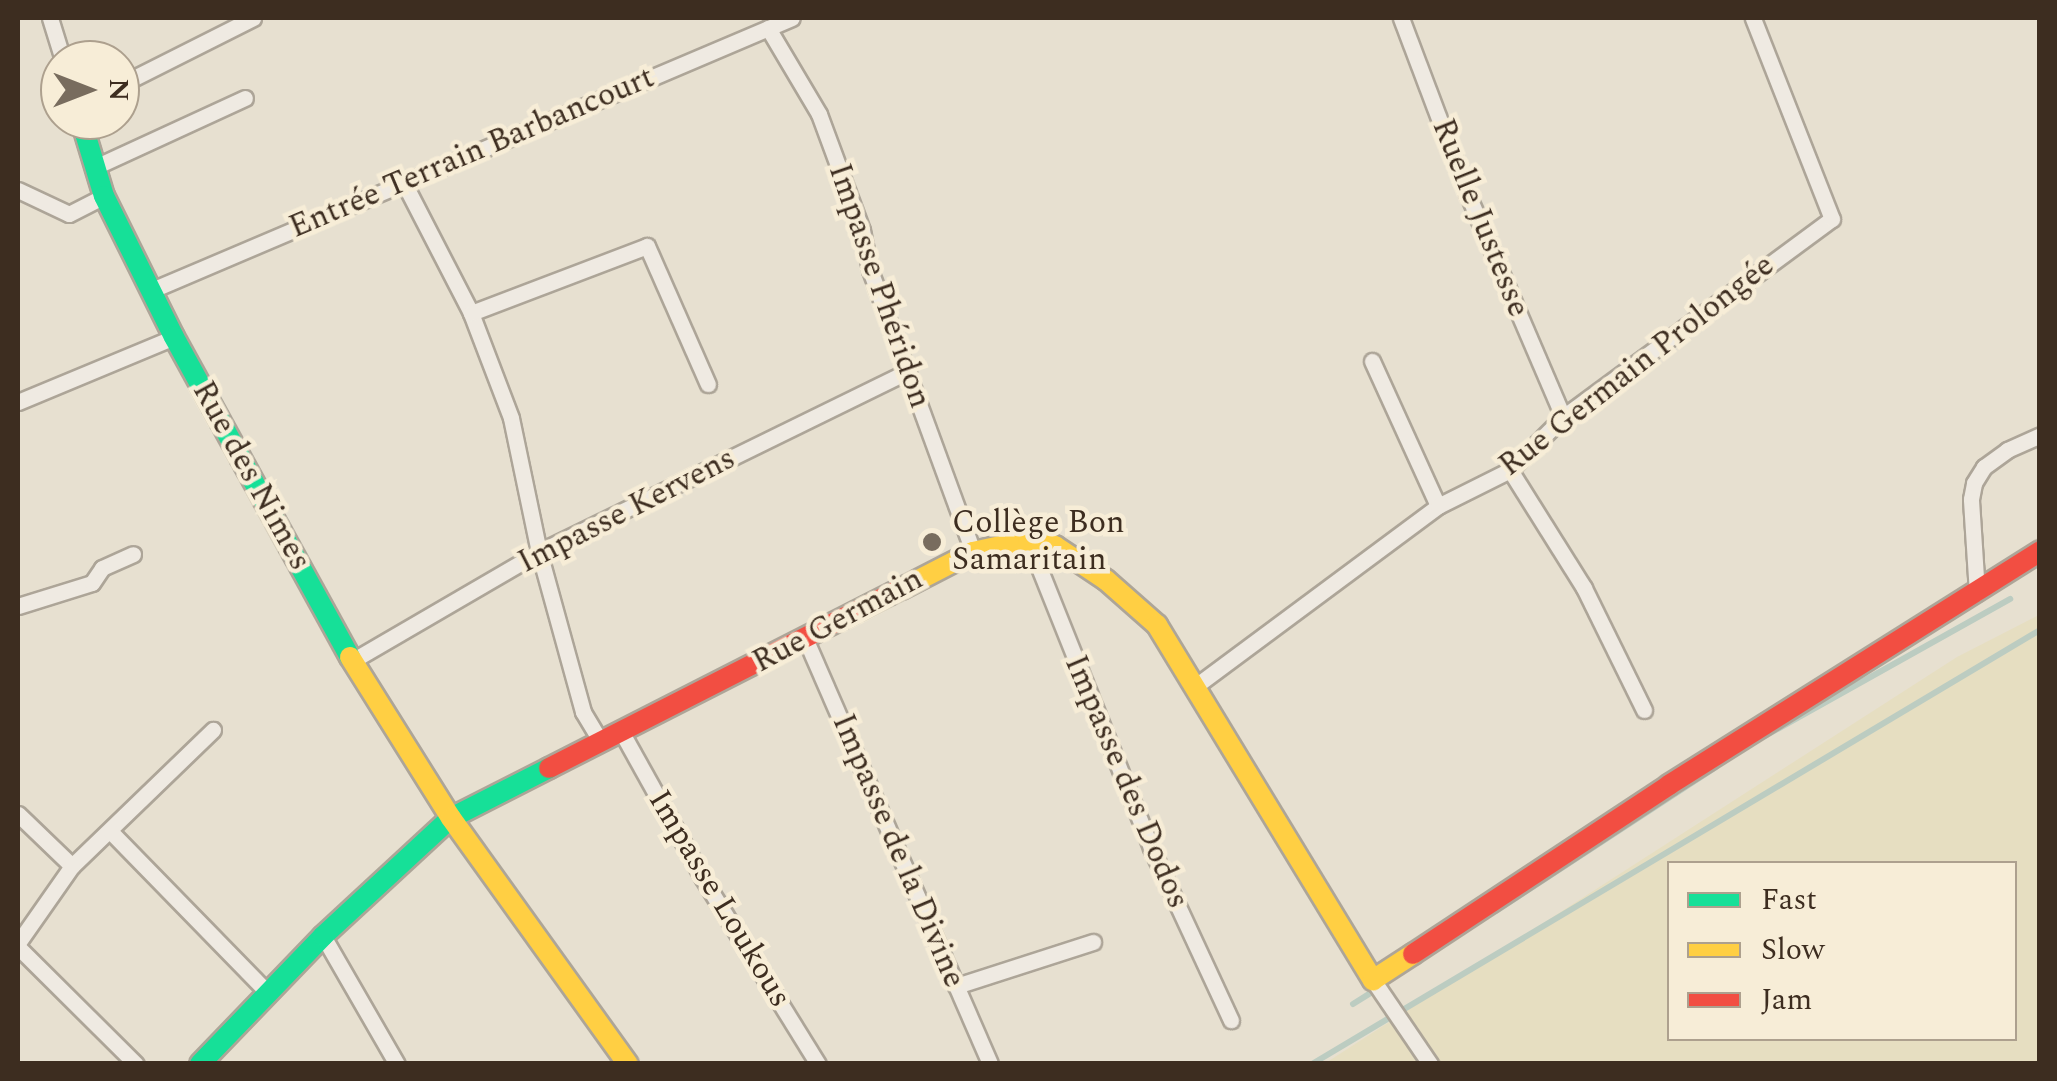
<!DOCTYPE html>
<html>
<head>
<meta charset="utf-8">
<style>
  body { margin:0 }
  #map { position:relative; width:2057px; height:1081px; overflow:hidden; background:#e7e0d0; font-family:Spectral,serif }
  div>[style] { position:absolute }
  .farmland>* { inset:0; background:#e6dec1 }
  .stream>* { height:6px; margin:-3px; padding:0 3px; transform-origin:3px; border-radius:3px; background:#bcccc1 }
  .roads { filter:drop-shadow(2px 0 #ada598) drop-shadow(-2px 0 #ada598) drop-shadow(0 2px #ada598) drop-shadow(0 -2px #ada598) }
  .street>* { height:15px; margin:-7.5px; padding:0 7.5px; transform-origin:7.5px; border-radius:7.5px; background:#efeae2 }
  .fast>* { height:20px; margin:-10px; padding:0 10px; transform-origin:10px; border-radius:10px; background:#16e098 }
  .slow>* { height:20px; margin:-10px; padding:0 10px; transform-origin:10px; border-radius:10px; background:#ffcf43 }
  .jam>* { height:20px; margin:-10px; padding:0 10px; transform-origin:10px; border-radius:10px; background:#f24e42 }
  .dots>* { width:28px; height:28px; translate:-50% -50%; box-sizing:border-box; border:5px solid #f7edd7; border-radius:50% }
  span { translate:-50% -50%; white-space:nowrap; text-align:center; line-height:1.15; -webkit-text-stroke:9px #f7edd7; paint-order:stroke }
  .street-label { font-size:32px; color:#3d2d20 }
  .poi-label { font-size:32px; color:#3d2d20 }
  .left { translate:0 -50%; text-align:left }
  .frame { position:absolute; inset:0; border:20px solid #3d2d20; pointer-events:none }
  .legend { position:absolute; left:1667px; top:861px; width:350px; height:180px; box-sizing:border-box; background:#f7edd7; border:2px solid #ada08e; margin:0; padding:12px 18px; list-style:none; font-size:30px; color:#3d2d20 }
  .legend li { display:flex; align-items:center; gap:20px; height:50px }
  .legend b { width:50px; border:2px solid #ada08e }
  .north { position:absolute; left:40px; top:40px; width:100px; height:100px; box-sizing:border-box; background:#f7edd7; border:2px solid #ada08e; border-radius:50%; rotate:90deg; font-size:28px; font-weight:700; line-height:40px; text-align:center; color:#3d2d20 }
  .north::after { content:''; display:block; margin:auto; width:35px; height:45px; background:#786c5e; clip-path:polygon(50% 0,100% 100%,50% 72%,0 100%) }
</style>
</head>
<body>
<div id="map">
  <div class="farmland">
    <i style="clip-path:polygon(evenodd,2039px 615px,2039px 1063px,1324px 1064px,1957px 657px,2039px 615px,1670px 864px,2014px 864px,2014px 1038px,1670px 1038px,1670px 864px)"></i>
  </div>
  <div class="stream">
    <i style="left:1765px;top:736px;width:281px;rotate:-29.2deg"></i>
    <i style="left:1496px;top:911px;width:263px;rotate:-33.2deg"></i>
    <i style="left:1353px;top:1004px;width:28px;rotate:-32deg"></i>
    <i style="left:1312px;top:1064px;width:848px;rotate:-30.8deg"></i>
  </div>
  <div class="roads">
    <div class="street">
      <i style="left:50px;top:18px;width:44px;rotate:72.8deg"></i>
      <i style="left:1401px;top:18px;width:189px;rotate:69.3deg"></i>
      <i style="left:1468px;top:195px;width:241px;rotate:66.8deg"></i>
      <i style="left:768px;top:28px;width:100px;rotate:59.3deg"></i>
      <i style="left:819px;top:114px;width:124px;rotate:69.7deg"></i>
      <i style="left:862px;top:230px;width:41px;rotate:78.7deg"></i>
      <i style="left:870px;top:270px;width:300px;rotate:69.9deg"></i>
      <i style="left:120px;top:85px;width:149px;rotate:-26.7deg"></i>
      <i style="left:95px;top:167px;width:165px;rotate:-24.7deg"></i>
      <i style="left:403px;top:181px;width:148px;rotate:62.7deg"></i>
      <i style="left:471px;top:313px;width:112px;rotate:69.1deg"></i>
      <i style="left:511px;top:418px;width:137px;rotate:78.2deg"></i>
      <i style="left:539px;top:552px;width:166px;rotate:74.6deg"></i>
      <i style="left:583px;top:712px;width:35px;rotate:59deg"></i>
      <i style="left:18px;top:190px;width:56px;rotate:25.2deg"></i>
      <i style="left:69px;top:214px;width:39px;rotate:-27deg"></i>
      <i style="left:152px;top:290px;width:695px;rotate:-23.03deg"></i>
      <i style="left:471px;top:313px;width:188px;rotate:-20.8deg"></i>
      <i style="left:647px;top:246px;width:151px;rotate:66.2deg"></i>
      <i style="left:1372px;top:361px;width:159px;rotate:65.5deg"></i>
      <i style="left:18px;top:402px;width:169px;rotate:-22.6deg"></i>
      <i style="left:1510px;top:470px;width:139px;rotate:57.9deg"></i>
      <i style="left:1584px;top:588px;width:136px;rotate:63.8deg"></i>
      <i style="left:1028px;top:540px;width:332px;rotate:68.2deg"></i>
      <i style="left:1151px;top:848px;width:190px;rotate:65.1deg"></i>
      <i style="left:1977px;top:593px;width:94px;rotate:-93.7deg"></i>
      <i style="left:1971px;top:499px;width:16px;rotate:-79deg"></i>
      <i style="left:1974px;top:483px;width:19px;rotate:-58deg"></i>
      <i style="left:1984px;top:467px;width:29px;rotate:-36deg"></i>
      <i style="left:2007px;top:450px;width:36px;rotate:-24deg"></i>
      <i style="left:18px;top:606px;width:77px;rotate:-17.3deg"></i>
      <i style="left:92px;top:583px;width:18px;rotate:-56deg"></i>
      <i style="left:102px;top:568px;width:34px;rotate:-24deg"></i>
      <i style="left:805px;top:638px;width:464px;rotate:66.5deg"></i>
      <i style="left:352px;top:661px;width:216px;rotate:-30.2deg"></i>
      <i style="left:539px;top:552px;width:411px;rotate:-26.1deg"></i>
      <i style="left:1197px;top:685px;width:300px;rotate:-36.6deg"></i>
      <i style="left:1438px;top:506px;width:80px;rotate:-26.6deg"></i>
      <i style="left:1510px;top:470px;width:75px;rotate:-45deg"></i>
      <i style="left:1563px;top:417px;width:334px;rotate:-36.4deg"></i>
      <i style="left:1832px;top:219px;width:216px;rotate:-111.5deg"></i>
      <i style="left:622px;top:733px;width:165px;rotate:60.9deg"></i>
      <i style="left:702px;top:877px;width:220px;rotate:58.2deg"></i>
      <i style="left:18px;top:814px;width:75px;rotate:43.9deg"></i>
      <i style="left:72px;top:866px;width:196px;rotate:-44deg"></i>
      <i style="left:110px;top:831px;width:226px;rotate:45.7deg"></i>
      <i style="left:323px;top:936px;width:148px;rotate:60deg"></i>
      <i style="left:18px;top:943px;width:94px;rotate:-55deg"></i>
      <i style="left:18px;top:947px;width:166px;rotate:44.8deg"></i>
      <i style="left:1373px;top:980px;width:102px;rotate:55.8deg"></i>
      <i style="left:956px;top:986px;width:144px;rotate:-17.8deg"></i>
    </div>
    <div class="fast">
      <i style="left:81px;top:120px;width:79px;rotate:73.2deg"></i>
      <i style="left:104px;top:196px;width:157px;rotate:63.6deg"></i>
      <i style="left:174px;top:337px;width:365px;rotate:61.2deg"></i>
      <i style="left:200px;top:1064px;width:178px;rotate:-46.1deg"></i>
      <i style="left:323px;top:936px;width:174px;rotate:-42.7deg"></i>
      <i style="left:451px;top:818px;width:110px;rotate:-27deg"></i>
    </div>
    <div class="slow">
      <i style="left:901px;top:589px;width:81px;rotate:-27.2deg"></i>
      <i style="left:973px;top:552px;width:56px;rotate:-12.3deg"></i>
      <i style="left:1028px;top:540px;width:28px;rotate:13deg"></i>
      <i style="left:1055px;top:546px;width:61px;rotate:33.7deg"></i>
      <i style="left:1106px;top:580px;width:68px;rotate:41.4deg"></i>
      <i style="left:1157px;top:625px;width:416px;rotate:58.7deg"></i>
      <i style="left:1373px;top:980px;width:48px;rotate:-33deg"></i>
      <i style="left:350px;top:657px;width:190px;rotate:57.9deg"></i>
      <i style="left:451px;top:818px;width:303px;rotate:54.3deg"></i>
    </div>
    <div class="jam">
      <i style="left:549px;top:768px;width:395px;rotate:-27deg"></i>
      <i style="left:1413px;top:954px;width:307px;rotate:-33.4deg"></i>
      <i style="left:1669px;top:785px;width:439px;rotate:-32.2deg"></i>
    </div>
  </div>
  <div class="dots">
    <i style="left:932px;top:542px;background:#786c5e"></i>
  </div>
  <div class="street-label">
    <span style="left:472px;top:153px;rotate:-23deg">Entrée Terrain Barbancourt</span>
    <span style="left:1480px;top:218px;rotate:68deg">Ruelle Justesse</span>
    <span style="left:879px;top:286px;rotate:71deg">Impasse Phéridon</span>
    <span style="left:1637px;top:366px;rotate:-38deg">Rue Germain Prolongée</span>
    <span style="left:251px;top:476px;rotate:61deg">Rue des Nimes</span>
    <span style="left:627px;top:511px;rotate:-27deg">Impasse Kervens</span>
    <span style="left:838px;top:621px;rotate:-28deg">Rue Germain</span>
    <span style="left:1126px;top:782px;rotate:67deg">Impasse des Dodos</span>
    <span style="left:898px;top:851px;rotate:67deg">Impasse de la Divine</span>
    <span style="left:719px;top:899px;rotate:59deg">Impasse Loukous</span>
  </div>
  <div class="poi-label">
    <span class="left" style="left:952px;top:542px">Collège Bon<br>Samaritain</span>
  </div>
  <div class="frame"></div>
  <ul class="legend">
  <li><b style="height:12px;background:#16e098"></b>Fast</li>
  <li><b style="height:12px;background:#ffcf43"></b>Slow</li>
  <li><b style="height:12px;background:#f24e42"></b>Jam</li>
  </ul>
  <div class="north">N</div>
</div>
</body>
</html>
